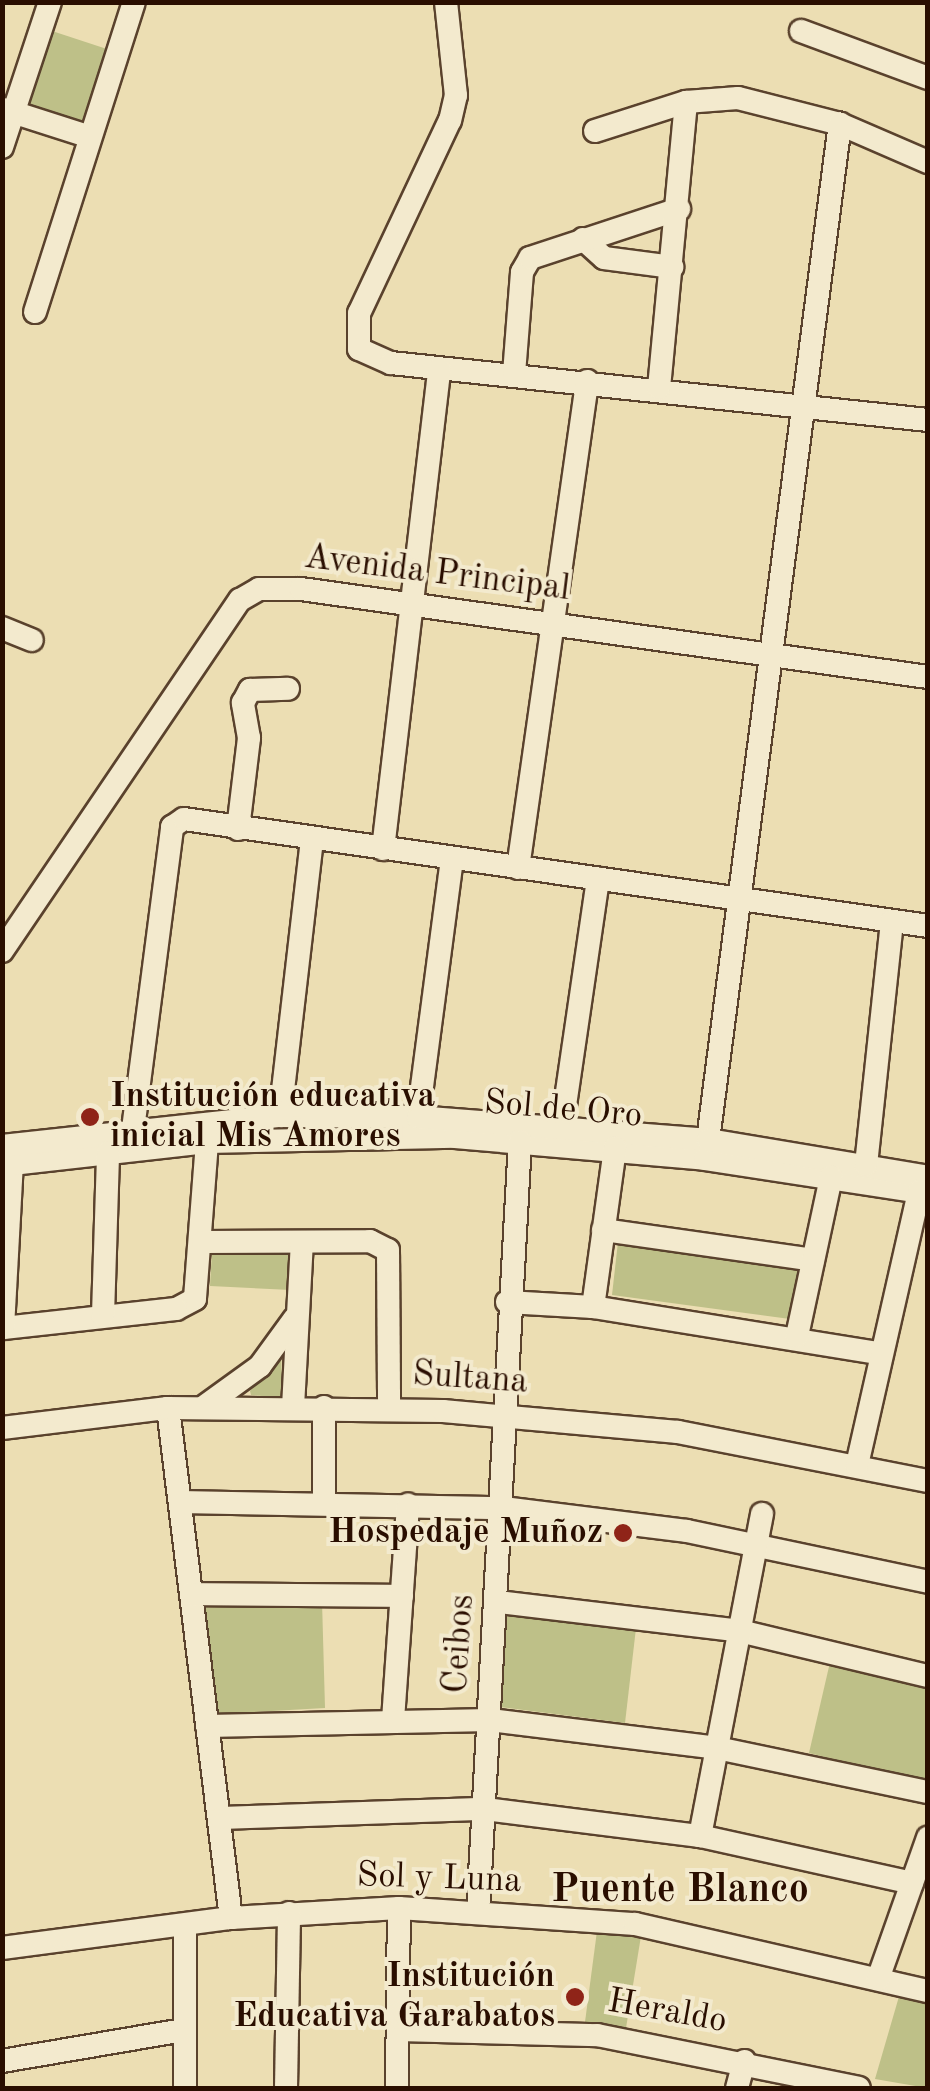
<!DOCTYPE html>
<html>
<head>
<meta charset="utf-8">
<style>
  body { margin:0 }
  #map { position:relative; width:930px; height:2091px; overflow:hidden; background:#ecdeb3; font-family:"Old Standard TT",serif }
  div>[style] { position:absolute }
  .green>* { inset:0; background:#bec088 }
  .roads { filter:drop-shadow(2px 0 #5a422d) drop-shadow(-2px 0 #5a422d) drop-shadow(0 2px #5a422d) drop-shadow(0 -2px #5a422d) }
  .minor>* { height:22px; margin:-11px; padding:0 11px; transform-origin:11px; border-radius:11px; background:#f3eace }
  .dots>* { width:28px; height:28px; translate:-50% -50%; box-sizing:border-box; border:5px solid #f3eace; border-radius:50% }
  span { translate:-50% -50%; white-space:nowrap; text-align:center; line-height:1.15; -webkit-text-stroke:8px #f3eace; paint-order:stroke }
  .street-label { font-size:35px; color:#2a0e00 }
  .poi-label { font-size:35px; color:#2a0e00; font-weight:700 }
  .left { translate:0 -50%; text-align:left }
  .right { translate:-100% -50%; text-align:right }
  .quarter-label { font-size:40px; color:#2a0e00; font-weight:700 }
  .frame { position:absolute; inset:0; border:5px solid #2a0e00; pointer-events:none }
</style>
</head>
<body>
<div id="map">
  <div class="green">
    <i style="clip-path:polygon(49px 30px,113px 51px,88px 126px,25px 104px)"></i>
    <i style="clip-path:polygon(619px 1233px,803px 1258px,790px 1319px,612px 1295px)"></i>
    <i style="clip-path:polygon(292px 1248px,291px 1290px,210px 1286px,212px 1251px)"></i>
    <i style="clip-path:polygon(281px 1356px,283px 1398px,251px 1395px,250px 1391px)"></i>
    <i style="clip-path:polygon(204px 1600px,322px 1601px,325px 1708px,217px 1714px)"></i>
    <i style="clip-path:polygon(506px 1609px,636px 1628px,625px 1723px,501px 1707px)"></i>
    <i style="clip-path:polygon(831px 1658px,927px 1681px,927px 1783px,809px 1753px)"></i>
    <i style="clip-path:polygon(597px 1931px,641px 1936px,626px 2028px,585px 2022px)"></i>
    <i style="clip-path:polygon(900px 1993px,927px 2001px,927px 2088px,875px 2079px)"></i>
  </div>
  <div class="roads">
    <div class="minor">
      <i style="left:446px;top:2px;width:94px;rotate:83.9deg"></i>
      <i style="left:456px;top:95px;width:26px;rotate:103deg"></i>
      <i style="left:450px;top:120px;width:213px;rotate:115.2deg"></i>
      <i style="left:359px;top:313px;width:36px;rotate:90deg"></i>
      <i style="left:359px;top:349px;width:35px;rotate:24deg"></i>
      <i style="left:391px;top:363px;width:540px;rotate:6.06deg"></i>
      <i style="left:801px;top:31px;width:135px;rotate:20.3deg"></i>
      <i style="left:3px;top:109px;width:91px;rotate:17.8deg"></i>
      <i style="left:595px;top:131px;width:96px;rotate:-17.7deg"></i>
      <i style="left:686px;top:102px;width:52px;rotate:-4.4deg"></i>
      <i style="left:738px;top:98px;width:105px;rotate:14.3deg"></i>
      <i style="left:840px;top:124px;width:96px;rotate:23.4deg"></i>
      <i style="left:2px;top:147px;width:153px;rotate:-71.7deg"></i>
      <i style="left:583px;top:239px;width:28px;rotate:42deg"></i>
      <i style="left:604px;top:258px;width:69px;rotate:7.5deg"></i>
      <i style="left:35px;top:312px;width:325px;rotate:-72.3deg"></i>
      <i style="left:514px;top:374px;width:102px;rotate:-85.5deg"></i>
      <i style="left:522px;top:272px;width:16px;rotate:-60deg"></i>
      <i style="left:530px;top:258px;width:157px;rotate:-18.2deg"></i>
      <i style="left:659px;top:388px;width:287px;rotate:-84.6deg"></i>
      <i style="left:2px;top:628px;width:32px;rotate:22deg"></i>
      <i style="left:238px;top:829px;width:92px;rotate:-83.1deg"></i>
      <i style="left:249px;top:738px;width:36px;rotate:-100deg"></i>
      <i style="left:243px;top:703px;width:15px;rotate:-62deg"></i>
      <i style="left:250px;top:690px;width:38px;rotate:-2deg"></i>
      <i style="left:383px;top:849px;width:483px;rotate:-83.3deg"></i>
      <i style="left:518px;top:868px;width:492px;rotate:-81.9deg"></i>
      <i style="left:2px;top:951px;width:424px;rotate:-55.9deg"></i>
      <i style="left:240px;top:600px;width:22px;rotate:-30deg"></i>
      <i style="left:259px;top:589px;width:42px"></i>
      <i style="left:301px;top:589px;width:633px;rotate:7.99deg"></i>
      <i style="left:280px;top:1116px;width:278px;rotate:-83.4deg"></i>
      <i style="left:418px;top:1117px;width:260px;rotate:-82.5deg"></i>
      <i style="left:562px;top:1126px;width:250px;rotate:-81.7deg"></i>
      <i style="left:133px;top:1129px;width:305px;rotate:-82.6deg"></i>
      <i style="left:172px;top:827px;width:14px;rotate:-34deg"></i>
      <i style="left:184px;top:819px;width:752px;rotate:8.18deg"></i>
      <i style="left:708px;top:1140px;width:1025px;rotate:-82.6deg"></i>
      <i style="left:207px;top:1142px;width:157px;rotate:94.4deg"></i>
      <i style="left:195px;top:1299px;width:21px;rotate:152deg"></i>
      <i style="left:176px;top:1309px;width:174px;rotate:173.7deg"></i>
      <i style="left:3px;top:1328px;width:164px;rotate:-86.9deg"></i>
      <i style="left:12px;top:1164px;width:196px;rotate:-6.4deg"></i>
      <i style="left:207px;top:1142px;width:248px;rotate:-1.2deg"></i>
      <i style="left:455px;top:1137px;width:251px;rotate:5deg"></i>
      <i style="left:705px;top:1159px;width:226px;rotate:8.7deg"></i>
      <i style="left:2px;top:1146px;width:280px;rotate:-6.2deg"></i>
      <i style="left:280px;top:1116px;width:138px;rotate:0.4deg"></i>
      <i style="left:418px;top:1117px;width:291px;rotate:4.5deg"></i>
      <i style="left:708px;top:1140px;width:223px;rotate:9.5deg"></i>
      <i style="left:866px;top:1165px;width:245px;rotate:-83.9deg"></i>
      <i style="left:603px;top:1230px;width:212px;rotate:8.1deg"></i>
      <i style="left:203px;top:1242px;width:167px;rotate:-0.3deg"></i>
      <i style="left:370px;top:1241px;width:20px;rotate:27deg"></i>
      <i style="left:388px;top:1250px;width:158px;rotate:89.6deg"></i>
      <i style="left:507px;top:1302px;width:86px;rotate:3.3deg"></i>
      <i style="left:593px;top:1307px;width:289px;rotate:9.2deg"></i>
      <i style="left:593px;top:1307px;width:161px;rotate:-82.1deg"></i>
      <i style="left:103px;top:1315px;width:163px;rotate:-88.2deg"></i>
      <i style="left:797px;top:1336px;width:163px;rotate:-77.9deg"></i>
      <i style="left:205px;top:1406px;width:68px;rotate:-36deg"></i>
      <i style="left:260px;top:1366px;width:59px;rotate:-53.9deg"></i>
      <i style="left:293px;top:1407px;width:165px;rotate:-86.9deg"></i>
      <i style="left:168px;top:1408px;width:514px;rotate:82.96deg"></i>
      <i style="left:2px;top:1428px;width:167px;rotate:-6.9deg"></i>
      <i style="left:168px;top:1408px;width:275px;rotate:0.6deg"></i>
      <i style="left:443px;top:1411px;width:236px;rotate:5.1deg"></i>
      <i style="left:678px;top:1432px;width:255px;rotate:11.1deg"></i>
      <i style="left:857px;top:1465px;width:281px;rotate:-77.2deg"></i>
      <i style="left:180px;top:1502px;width:323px;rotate:1.1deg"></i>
      <i style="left:503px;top:1508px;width:185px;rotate:7.1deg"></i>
      <i style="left:687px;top:1531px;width:246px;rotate:11.9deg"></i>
      <i style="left:324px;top:1504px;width:97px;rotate:-90deg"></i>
      <i style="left:191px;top:1594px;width:211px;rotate:0.5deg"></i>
      <i style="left:498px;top:1602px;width:244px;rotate:6.8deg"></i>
      <i style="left:740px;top:1631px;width:193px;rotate:13.5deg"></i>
      <i style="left:393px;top:1720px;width:216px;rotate:-86deg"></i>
      <i style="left:207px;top:1726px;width:283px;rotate:-1.2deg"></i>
      <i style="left:490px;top:1720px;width:229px;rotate:7deg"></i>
      <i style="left:717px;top:1748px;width:216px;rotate:11.8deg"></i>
      <i style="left:221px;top:1818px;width:264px;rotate:-2deg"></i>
      <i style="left:485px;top:1809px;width:217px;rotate:7.2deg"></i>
      <i style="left:700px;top:1836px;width:217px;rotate:12.5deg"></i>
      <i style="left:700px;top:1836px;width:328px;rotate:-79.1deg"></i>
      <i style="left:478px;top:1912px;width:772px;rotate:-86.88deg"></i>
      <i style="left:2px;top:1948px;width:231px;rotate:-7.5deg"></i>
      <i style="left:231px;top:1918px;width:168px;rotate:-3.4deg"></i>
      <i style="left:399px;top:1908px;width:237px;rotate:3.9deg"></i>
      <i style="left:635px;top:1924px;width:301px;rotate:12.9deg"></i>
      <i style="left:878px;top:1979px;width:150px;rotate:-70.5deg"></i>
      <i style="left:400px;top:2030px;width:197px;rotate:1.5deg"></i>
      <i style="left:597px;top:2035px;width:267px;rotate:11.4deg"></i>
      <i style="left:2px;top:2061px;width:184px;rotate:-9.7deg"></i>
      <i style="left:185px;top:2088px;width:162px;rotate:-90deg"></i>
      <i style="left:286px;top:2088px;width:175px;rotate:-89deg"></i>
      <i style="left:397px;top:2088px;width:180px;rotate:-89.4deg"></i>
      <i style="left:737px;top:2088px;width:28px;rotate:-75deg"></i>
    </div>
  </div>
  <div class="dots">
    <i style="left:90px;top:1117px;background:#8f2418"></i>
    <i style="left:623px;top:1533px;background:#8f2418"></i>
    <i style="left:575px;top:1997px;background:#8f2418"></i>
  </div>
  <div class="street-label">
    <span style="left:437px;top:574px;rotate:7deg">Avenida Principal</span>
    <span style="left:563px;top:1110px;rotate:5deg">Sol de Oro</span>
    <span style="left:470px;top:1379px;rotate:4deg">Sultana</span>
    <span style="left:460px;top:1644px;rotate:-86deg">Ceibos</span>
    <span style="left:439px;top:1879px;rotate:2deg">Sol y Luna</span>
    <span style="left:667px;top:2012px;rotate:10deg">Heraldo</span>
  </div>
  <div class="poi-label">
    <span class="left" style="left:110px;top:1117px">Institución educativa<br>inicial Mis Amores</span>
    <span class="right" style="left:603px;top:1533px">Hospedaje Muñoz</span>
    <span class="right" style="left:555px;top:1997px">Institución<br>Educativa Garabatos</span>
  </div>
  <div class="quarter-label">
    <span style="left:680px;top:1891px">Puente Blanco</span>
  </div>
  <div class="frame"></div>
</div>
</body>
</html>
